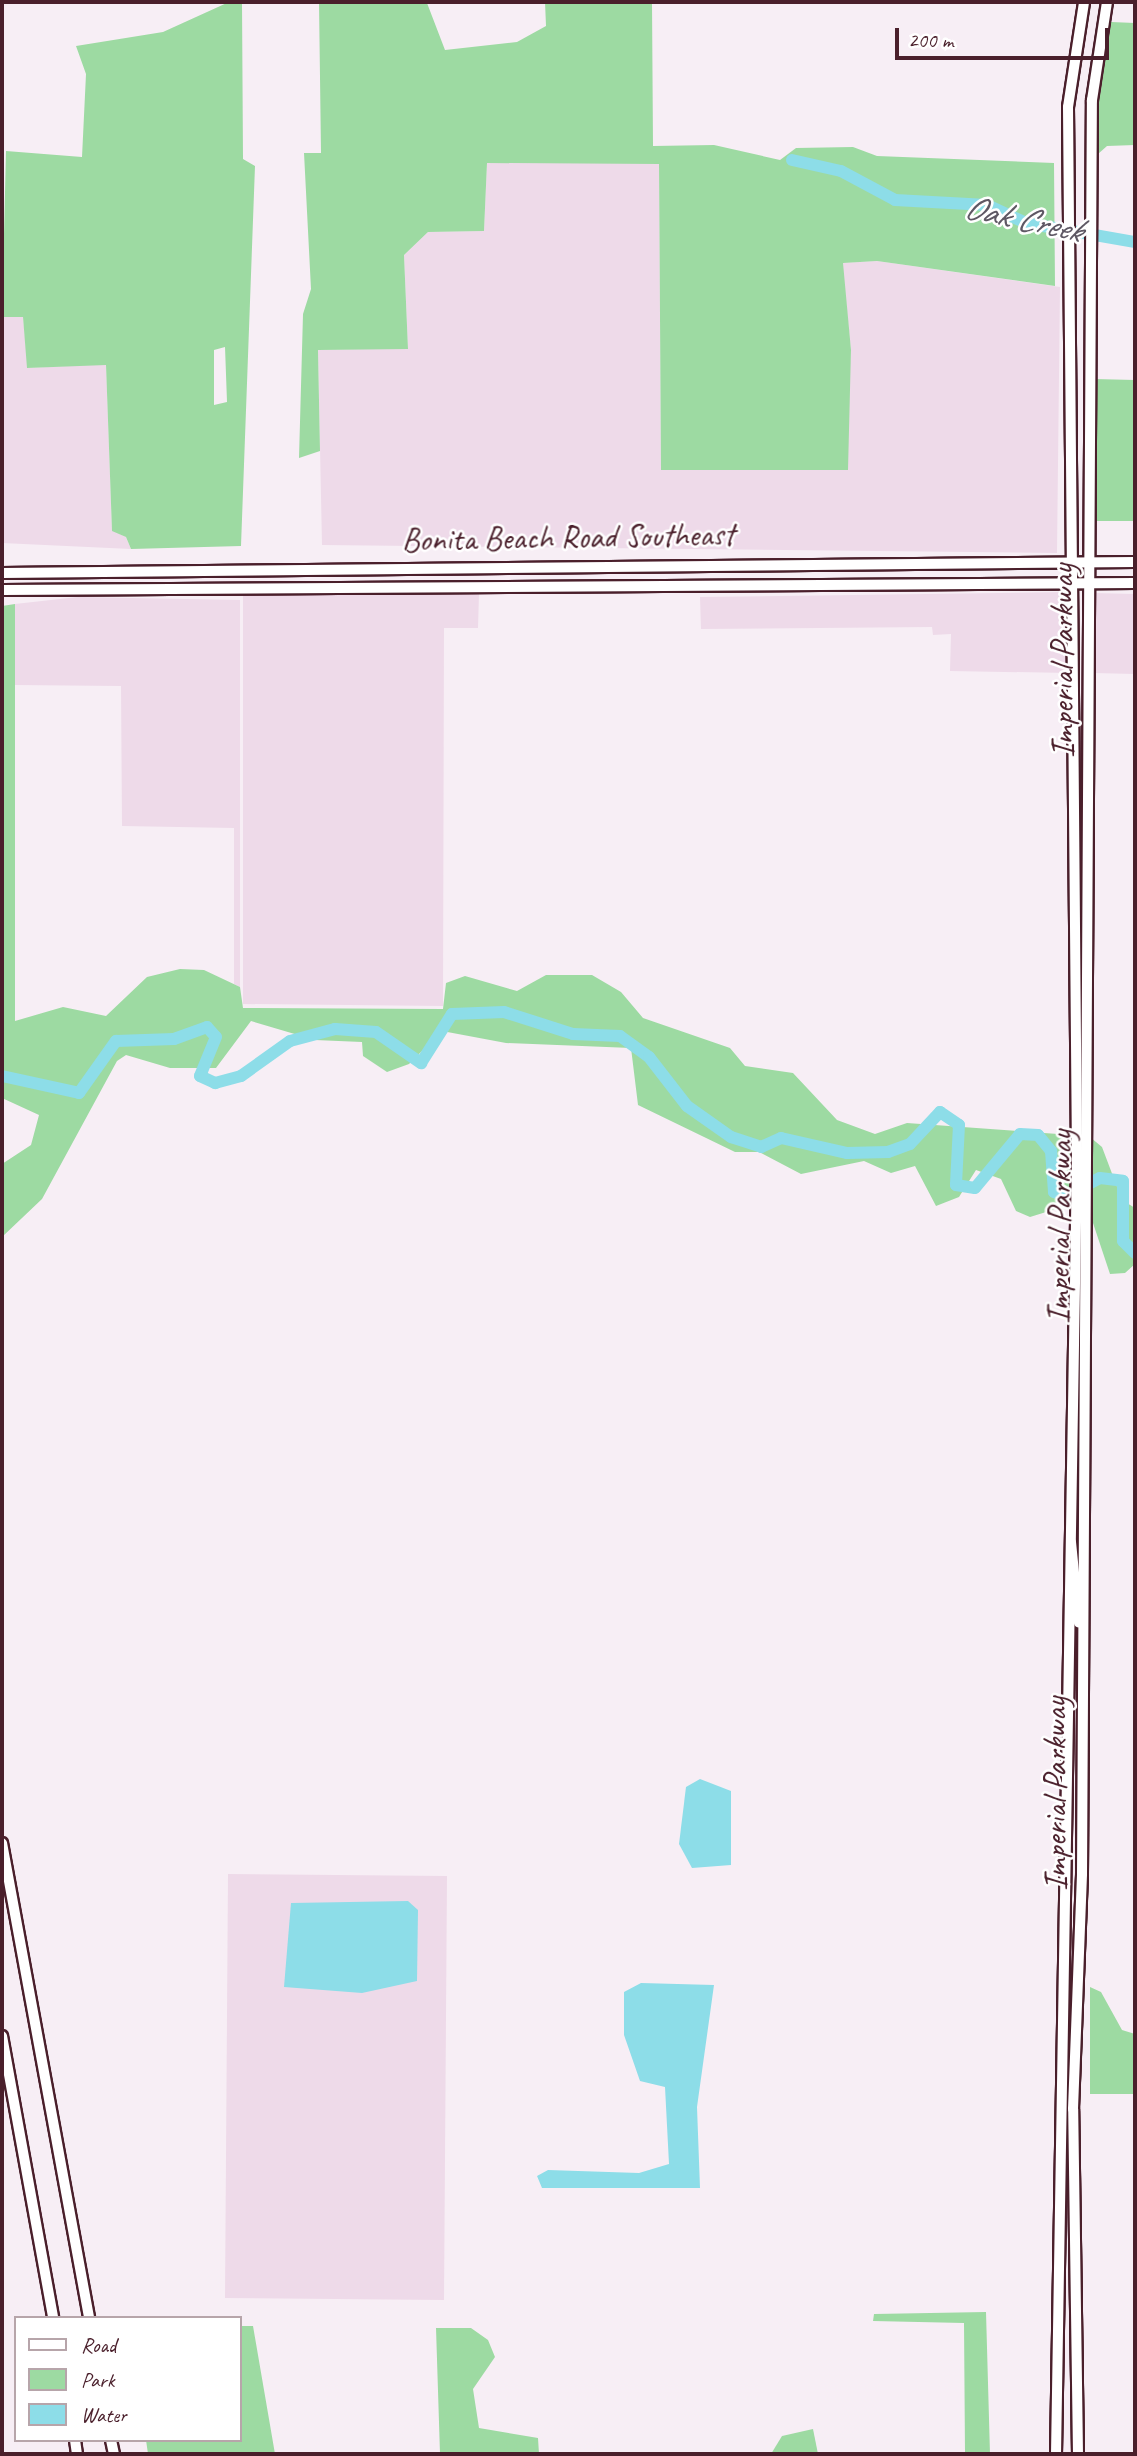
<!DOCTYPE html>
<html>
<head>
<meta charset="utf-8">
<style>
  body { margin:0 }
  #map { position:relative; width:1137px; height:2456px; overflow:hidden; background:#f7eef5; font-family:Caveat,sans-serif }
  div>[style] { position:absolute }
  .built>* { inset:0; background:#eedae9 }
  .green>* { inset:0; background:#9ddaa2 }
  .water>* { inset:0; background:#8ddde8 }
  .river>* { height:12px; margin:-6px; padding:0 6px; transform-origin:6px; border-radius:6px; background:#8ddde8 }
  .roads { filter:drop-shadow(2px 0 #4a1f2b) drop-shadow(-2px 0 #4a1f2b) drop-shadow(0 2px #4a1f2b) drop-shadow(0 -2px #4a1f2b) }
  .major>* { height:10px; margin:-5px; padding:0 5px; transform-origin:5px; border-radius:5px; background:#fff }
  .highway>* { height:10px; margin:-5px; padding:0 5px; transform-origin:5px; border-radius:5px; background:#fff }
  span { translate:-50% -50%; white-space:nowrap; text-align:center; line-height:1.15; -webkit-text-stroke:5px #fff; paint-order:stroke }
  .street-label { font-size:33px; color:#4a1f2b }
  .water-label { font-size:35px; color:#5e5864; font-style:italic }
  .frame { position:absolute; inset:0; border:4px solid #4a1f2b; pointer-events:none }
  .legend { position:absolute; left:14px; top:2316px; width:228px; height:126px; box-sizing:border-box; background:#fff; border:2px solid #b7a5aa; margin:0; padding:9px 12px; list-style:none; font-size:21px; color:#4a1f2b }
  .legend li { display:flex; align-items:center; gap:14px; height:35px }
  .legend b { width:35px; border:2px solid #b7a5aa }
  .scale { position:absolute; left:895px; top:28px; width:214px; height:32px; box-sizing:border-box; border:4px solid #4a1f2b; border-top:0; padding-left:9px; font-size:21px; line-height:24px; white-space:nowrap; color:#4a1f2b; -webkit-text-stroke:5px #fff; paint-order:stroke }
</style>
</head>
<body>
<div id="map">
  <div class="built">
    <i style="clip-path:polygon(487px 163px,659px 163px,661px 470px,847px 403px,851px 350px,842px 263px,877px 261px,1060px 287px,1057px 553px,322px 545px,318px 350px,408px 348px,404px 255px,428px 232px,484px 231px)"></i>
    <i style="clip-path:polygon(2px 317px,23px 317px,28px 368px,106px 364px,112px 530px,126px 537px,131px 549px,2px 543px)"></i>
    <i style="clip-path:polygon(1070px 592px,1070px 673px,950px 671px,951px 634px,933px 635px,932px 627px,701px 629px,700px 597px)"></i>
    <i style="clip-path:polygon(1093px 593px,1135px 594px,1135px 674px,1093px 673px)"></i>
    <i style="clip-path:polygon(479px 594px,478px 628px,444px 628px,443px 1006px,243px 1004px,243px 595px)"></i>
    <i style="clip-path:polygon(78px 597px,240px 600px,240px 987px,234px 984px,234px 828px,122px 826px,121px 686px,15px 685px,15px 604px)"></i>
    <i style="clip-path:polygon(228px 1874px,447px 1876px,444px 2300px,225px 2298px)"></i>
  </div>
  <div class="green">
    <i style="clip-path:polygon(evenodd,229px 2px,242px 2px,243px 159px,255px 166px,241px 546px,131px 549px,126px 537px,112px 531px,106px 365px,27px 368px,23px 317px,2px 317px,6px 151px,82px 157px,86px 74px,76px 46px,163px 32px,229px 2px,225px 347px,227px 402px,214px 405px,214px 350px,225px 347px)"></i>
    <i style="clip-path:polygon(319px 2px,427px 3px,445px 50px,517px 42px,546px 26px,545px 2px,652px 2px,653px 146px,714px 145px,780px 160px,796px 148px,853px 147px,877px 156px,1054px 163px,1055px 286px,877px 261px,843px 263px,851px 350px,848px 470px,661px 470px,659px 164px,487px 163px,484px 231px,428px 232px,404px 255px,408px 349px,318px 350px,320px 451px,299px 458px,303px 314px,311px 289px,304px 153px,321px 153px)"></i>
    <i style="clip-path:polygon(1111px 22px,1135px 23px,1135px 145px,1107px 146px,1098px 154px,1097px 114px)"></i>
    <i style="clip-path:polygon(1094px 379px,1135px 380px,1135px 521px,1094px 521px)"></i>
    <i style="clip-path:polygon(15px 604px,15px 1021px,63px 1007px,106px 1016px,147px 977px,180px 969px,204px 970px,240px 987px,243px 1008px,443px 1009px,446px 983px,465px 976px,517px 991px,546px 975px,592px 975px,621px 992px,643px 1018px,730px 1048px,745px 1066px,793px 1073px,837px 1120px,875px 1134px,907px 1123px,1072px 1135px,1072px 1204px,1030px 1217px,1016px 1211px,1001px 1179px,976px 1170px,959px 1197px,936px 1206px,915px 1166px,891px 1173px,864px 1161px,801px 1174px,759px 1152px,735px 1152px,638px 1105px,631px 1048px,506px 1043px,442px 1031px,409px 1064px,387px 1072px,363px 1056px,362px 1042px,315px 1040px,251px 1021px,216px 1068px,170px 1068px,126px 1055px,117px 1061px,42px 1199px,2px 1237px,2px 1164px,31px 1145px,39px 1115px,2px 1098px,2px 606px)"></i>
    <i style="clip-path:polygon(1090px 1137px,1102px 1147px,1122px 1200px,1135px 1208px,1135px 1264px,1125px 1273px,1110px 1274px,1089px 1211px)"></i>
    <i style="clip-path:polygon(1090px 1987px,1101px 1992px,1122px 2030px,1135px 2034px,1135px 2094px,1090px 2094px)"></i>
    <i style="clip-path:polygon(986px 2312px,990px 2454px,965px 2454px,964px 2323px,873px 2321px,874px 2314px)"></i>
    <i style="clip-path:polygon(240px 2326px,253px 2326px,275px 2454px,148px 2454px,146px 2440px,240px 2440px)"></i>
    <i style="clip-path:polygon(436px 2328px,471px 2328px,488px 2340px,495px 2357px,473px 2389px,479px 2428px,538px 2438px,539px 2454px,440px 2454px)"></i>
    <i style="clip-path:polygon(813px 2429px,818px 2454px,771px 2454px,782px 2436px)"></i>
  </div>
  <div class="water">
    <i style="clip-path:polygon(700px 1779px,731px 1791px,731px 1865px,692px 1868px,679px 1844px,686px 1787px)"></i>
    <i style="clip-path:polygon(408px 1901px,418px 1910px,417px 1981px,362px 1993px,284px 1987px,291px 1903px)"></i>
    <i style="clip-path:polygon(641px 1983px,714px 1985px,697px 2107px,700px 2188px,542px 2188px,537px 2176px,548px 2170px,639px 2173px,669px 2164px,665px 2087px,640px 2081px,624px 2035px,624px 1992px)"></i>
  </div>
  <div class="river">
    <i style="left:792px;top:160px;width:50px;rotate:12.7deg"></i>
    <i style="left:841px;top:171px;width:61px;rotate:28.2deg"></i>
    <i style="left:895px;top:200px;width:92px;rotate:3.1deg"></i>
    <i style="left:987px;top:205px;width:43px;rotate:24.8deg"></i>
    <i style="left:1026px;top:223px;width:111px;rotate:9.9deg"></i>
    <i style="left:2px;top:1076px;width:79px;rotate:12.4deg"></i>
    <i style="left:79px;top:1093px;width:64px;rotate:-54.6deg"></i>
    <i style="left:116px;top:1041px;width:58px;rotate:-2deg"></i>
    <i style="left:174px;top:1039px;width:35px;rotate:-20deg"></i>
    <i style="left:207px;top:1027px;width:13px;rotate:48deg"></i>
    <i style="left:216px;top:1037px;width:42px;rotate:112.3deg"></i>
    <i style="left:200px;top:1076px;width:17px;rotate:25deg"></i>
    <i style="left:215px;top:1083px;width:27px;rotate:-15deg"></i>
    <i style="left:241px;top:1076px;width:60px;rotate:-35.5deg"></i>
    <i style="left:290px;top:1041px;width:47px;rotate:-14.9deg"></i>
    <i style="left:335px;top:1029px;width:41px;rotate:4.2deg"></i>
    <i style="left:376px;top:1032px;width:55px;rotate:34.6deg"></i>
    <i style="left:421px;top:1063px;width:58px;rotate:-57.7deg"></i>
    <i style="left:452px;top:1014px;width:52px;rotate:-2.2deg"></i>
    <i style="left:504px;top:1012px;width:72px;rotate:17.7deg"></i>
    <i style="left:573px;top:1034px;width:47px;rotate:2.4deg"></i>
    <i style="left:620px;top:1036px;width:36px;rotate:36deg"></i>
    <i style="left:649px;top:1057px;width:62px;rotate:52.2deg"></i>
    <i style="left:687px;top:1106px;width:54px;rotate:35.2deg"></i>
    <i style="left:731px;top:1137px;width:32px;rotate:18deg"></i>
    <i style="left:761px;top:1147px;width:22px;rotate:-24deg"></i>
    <i style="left:781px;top:1138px;width:68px;rotate:12.8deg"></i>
    <i style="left:847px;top:1153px;width:41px;rotate:-1.4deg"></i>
    <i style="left:888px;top:1152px;width:23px;rotate:-20deg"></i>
    <i style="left:910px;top:1144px;width:44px;rotate:-46.8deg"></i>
    <i style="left:940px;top:1112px;width:23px;rotate:34deg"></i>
    <i style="left:959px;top:1125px;width:60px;rotate:92.9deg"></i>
    <i style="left:956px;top:1185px;width:19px;rotate:9deg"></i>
    <i style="left:975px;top:1188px;width:70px;rotate:-50.2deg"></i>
    <i style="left:1020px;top:1134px;width:18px;rotate:3deg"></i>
    <i style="left:1038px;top:1135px;width:21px;rotate:51deg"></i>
    <i style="left:1051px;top:1151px;width:41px;rotate:85.8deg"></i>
    <i style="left:1054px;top:1192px;width:13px;rotate:18deg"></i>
    <i style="left:1066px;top:1196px;width:38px;rotate:-28deg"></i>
    <i style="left:1100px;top:1178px;width:23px;rotate:7deg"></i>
    <i style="left:1123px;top:1181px;width:60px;rotate:90deg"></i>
    <i style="left:1123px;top:1241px;width:17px;rotate:45deg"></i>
  </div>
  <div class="roads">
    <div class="major">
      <i style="left:2px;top:573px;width:1133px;rotate:-0.56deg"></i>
      <i style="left:2px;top:590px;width:1133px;rotate:-0.35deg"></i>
      <i style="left:1071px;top:1542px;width:81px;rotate:84.4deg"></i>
      <i style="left:1056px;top:2454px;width:1294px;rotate:-89.07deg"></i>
      <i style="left:1077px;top:1160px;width:1053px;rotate:-90.49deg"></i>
      <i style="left:1068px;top:107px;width:106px;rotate:-81.3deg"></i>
      <i style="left:1078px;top:2454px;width:345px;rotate:-90.8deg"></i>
      <i style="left:1073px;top:2109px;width:235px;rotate:-87.8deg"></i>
      <i style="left:1082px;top:1874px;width:1774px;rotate:-89.68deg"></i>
      <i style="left:1092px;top:100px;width:99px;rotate:-81.3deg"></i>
    </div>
    <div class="highway">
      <i style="left:2px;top:1843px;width:483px;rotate:79.6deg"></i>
      <i style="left:2px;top:2036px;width:287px;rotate:79.7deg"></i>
      <i style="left:75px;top:2440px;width:14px;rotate:82deg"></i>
      <i style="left:111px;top:2440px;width:14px;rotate:78deg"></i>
    </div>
  </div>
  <div class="street-label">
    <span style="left:568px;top:538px;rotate:-1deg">Bonita Beach Road Southeast</span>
    <span style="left:1063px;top:661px;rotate:-90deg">Imperial Parkway</span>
    <span style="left:1060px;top:1227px;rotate:-89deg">Imperial Parkway</span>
    <span style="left:1056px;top:1794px;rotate:-90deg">Imperial Parkway</span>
  </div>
  <div class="water-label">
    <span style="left:1023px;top:219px;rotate:12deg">Oak Creek</span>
  </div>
  <div class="frame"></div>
  <ul class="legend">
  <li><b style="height:9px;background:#fff"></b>Road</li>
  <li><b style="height:19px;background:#9ddaa2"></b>Park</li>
  <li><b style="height:19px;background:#8ddde8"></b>Water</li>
  </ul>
  <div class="scale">200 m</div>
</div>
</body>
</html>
